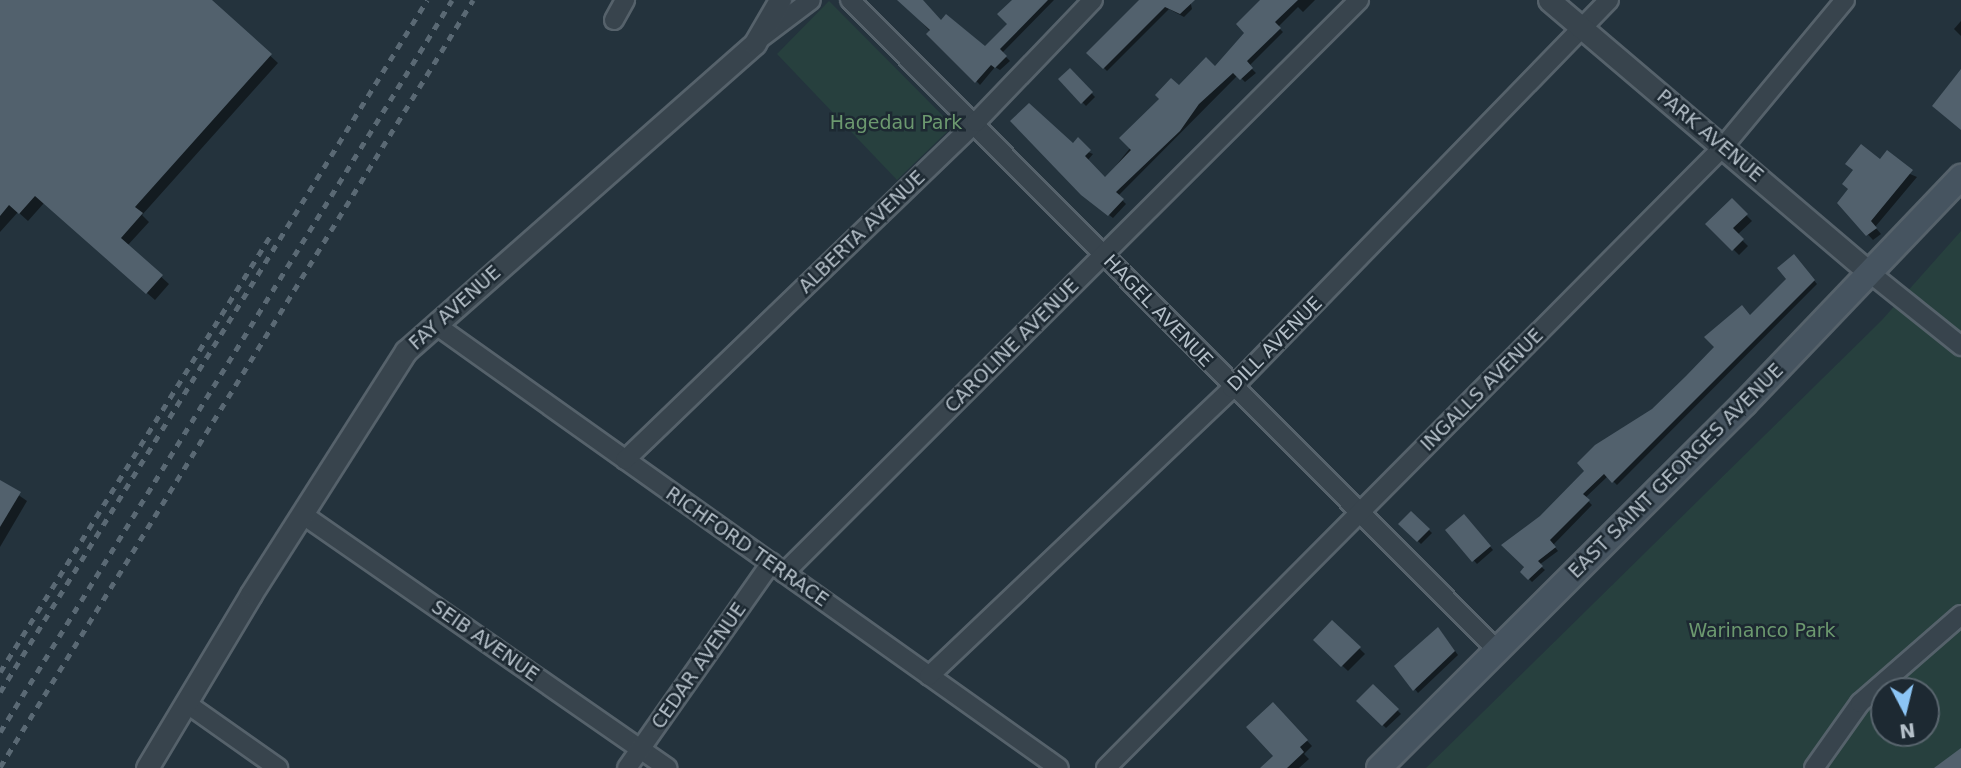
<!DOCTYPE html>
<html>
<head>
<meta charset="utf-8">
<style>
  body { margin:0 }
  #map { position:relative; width:1961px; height:768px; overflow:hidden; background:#24333d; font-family:"DejaVu Sans",sans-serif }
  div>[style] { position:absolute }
  .green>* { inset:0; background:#27403e }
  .shadow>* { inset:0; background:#0007 }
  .building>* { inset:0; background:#52616d }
  .roads { filter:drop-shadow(2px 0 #56626b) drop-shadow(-2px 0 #56626b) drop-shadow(0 2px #56626b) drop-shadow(0 -2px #56626b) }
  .minor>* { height:18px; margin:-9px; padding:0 9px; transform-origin:9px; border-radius:9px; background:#38444d }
  .tertiary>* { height:21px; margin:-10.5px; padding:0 10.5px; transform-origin:10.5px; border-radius:10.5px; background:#38444d }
  .secondary>* { height:24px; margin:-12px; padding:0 12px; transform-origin:12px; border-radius:12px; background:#465460 }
  .rail>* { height:4.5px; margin-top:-2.25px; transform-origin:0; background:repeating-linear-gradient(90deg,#5a6974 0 7px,transparent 0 14px) }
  span { translate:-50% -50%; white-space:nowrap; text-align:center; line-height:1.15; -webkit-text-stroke:5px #1d2932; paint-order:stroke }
  .park-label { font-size:19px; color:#6c996f }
  .street-label { font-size:19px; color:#b4bfc8 }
  .north { position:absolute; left:1870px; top:677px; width:70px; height:70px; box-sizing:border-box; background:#1d2932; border:2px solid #59656e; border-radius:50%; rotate:173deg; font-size:19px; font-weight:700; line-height:28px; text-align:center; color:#b4bfc8 }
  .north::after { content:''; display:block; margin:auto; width:24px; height:32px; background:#8cc5f5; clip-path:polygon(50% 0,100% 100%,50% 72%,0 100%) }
</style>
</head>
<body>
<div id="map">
  <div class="green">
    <i style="clip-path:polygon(829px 1px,953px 126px,897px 180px,777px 54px)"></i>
    <i style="clip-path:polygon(evenodd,1961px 231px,1961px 768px,1426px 768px,1882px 320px,1961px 231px,1884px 691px,1926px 691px,1926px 733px,1884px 733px,1884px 691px)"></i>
  </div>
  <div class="shadow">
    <i style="clip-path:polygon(0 0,209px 0,278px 63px,142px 215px,149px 222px,127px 246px,169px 284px,155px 300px,44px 203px,28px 221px,18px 212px,0 232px)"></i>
    <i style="clip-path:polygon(901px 0,922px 0,941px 22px,985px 48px,1009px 24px,1013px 0,1054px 0,1002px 53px,1010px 61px,1000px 70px,995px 67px,980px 85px)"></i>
    <i style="clip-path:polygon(1145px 0,1190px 0,1192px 9px,1184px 17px,1169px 9px,1107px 71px,1089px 53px)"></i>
    <i style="clip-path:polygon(1263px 0,1315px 0,1303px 12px,1298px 7px,1278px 27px,1283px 32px,1249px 66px,1256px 73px,1245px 82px,1238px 75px,1118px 196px,1126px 204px,1113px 218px,1087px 198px,1073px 146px,1093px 154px,1087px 161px,1105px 179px,1179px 88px,1215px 69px,1247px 33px)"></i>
    <i style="clip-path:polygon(1961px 21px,1961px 36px,1954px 29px)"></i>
    <i style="clip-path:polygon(1070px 70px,1095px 97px,1086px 106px,1060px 79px)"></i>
    <i style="clip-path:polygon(1880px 161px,1917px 177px,1875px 227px,1881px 234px,1873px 240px,1839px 203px,1850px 190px,1855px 171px)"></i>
    <i style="clip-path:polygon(1732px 201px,1752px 221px,1737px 235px,1748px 246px,1739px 255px,1708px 224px)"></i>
    <i style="clip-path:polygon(1797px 260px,1817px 284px,1617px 485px,1608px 476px,1585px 498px,1592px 505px,1553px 545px,1558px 551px,1539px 565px,1545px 570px,1532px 582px,1522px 572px,1541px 517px,1788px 279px)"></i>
    <i style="clip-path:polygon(0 482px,27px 501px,0 547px)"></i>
    <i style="clip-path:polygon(1411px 513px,1432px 533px,1421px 544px,1400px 524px)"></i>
    <i style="clip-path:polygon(1464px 517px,1493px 550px,1477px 564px,1448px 531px)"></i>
    <i style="clip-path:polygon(1332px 622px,1365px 654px,1348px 671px,1315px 640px)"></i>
    <i style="clip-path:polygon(1441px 632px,1458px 655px,1418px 693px,1396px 666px)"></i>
    <i style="clip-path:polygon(1373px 686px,1401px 714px,1386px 728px,1358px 701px)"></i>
    <i style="clip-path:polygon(1273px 705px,1312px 746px,1304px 754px,1309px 759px,1299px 768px,1264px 768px,1275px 756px)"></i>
  </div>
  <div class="building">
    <i style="clip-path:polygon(0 0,212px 0,272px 54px,135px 207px,143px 213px,121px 238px,163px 275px,146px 294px,35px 196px,19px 214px,9px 205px,0 216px)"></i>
    <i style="clip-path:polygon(897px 0,923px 0,941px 20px,946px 14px,985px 46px,1007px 24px,997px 14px,1012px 0,1048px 0,1000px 49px,1007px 56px,995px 68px,991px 65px,975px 83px,926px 34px,930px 30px)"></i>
    <i style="clip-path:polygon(1139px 0,1195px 0,1180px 14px,1165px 7px,1103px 69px,1086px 53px)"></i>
    <i style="clip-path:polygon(1260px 0,1298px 0,1275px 22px,1281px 28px,1247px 61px,1253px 68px,1240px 80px,1233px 73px,1199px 104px,1180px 131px,1116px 192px,1124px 199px,1108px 216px,1081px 195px,1010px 121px,1029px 103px,1073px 143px,1078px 137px,1091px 150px,1085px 156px,1105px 177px,1131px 150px,1119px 138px,1159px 99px,1155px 95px,1171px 78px,1179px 85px,1206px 57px,1215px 66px,1244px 33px,1236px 24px)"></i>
    <i style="clip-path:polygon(1070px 68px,1093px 92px,1081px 104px,1058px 79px)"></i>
    <i style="clip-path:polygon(1961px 69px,1961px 130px,1932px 106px)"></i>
    <i style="clip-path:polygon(1861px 144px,1880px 159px,1887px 150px,1913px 170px,1871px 221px,1877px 228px,1866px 236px,1837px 203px,1848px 189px,1842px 184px,1853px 170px,1845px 164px)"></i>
    <i style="clip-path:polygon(1732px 198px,1748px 214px,1733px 228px,1744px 239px,1732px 251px,1705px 224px)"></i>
    <i style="clip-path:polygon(1794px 254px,1815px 280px,1612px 483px,1604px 474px,1583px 494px,1590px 500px,1550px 540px,1556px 547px,1538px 561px,1543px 566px,1528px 580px,1520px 572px,1524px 567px,1501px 545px,1540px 516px,1584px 471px,1577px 463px,1595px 445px,1652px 409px,1686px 376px,1714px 347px,1704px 337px,1742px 305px,1750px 315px,1786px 279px,1777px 268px)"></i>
    <i style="clip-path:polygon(0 480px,21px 492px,0 527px)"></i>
    <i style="clip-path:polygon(1411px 511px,1430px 529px,1417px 542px,1398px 524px)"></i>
    <i style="clip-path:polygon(1464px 514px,1491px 546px,1472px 562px,1445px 530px)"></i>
    <i style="clip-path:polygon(1332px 620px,1361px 647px,1341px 667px,1313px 640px)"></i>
    <i style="clip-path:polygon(1438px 627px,1455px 651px,1413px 691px,1394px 666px)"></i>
    <i style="clip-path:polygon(1373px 684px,1399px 709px,1382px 726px,1356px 701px)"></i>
    <i style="clip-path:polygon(1273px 702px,1308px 740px,1300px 747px,1304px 752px,1287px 768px,1260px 768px,1273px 756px,1246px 727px)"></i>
    <i style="clip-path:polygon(1961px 748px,1961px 768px,1934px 768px)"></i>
  </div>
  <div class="roads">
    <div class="minor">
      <i style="left:850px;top:0;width:917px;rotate:45.13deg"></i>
      <i style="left:614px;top:20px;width:23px;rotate:-61deg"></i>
      <i style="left:758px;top:40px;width:66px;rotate:-37deg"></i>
      <i style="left:1870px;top:273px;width:117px;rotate:38.7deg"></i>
      <i style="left:436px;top:325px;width:764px;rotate:35.42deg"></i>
      <i style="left:625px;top:460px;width:487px;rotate:-43.9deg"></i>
      <i style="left:976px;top:122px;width:169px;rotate:-46.2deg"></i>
      <i style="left:302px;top:514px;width:445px;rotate:34.8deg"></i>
      <i style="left:784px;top:573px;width:812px;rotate:-44.9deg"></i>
      <i style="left:929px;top:676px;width:418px;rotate:-43.5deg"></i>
      <i style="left:1232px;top:388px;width:541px;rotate:-45.82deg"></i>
      <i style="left:186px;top:703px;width:113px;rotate:35.2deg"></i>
      <i style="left:627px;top:768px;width:251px;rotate:-54.9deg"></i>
      <i style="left:1106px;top:768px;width:875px;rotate:-45.19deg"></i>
      <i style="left:1723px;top:147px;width:191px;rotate:-50.3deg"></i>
      <i style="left:1814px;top:768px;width:80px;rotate:-54.7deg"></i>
      <i style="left:1860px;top:703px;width:134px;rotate:-41.1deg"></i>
    </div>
    <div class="tertiary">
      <i style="left:1549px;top:0;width:421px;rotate:40.4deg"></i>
      <i style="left:147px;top:768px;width:203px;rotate:-59.1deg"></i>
      <i style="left:251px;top:594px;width:288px;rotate:-57.5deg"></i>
      <i style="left:406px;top:351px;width:465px;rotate:-41.4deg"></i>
      <i style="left:755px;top:43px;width:50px;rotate:-59.8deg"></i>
    </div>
    <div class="secondary">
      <i style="left:1379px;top:768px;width:517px;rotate:-44.92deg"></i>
      <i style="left:1745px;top:403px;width:313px;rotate:-46.3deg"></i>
    </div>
  </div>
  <div class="rail">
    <i style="left:0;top:672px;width:516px;rotate:-58.22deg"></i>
    <i style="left:0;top:692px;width:813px;rotate:-58.32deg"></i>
    <i style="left:0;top:732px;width:860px;rotate:-58.31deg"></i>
    <i style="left:0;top:767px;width:901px;rotate:-58.34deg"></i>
  </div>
  <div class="park-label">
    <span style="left:896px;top:123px">Hagedau Park</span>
    <span style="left:1762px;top:631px">Warinanco Park</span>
  </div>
  <div class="street-label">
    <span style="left:1710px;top:136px;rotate:40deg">PARK AVENUE</span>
    <span style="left:862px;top:232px;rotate:-44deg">ALBERTA AVENUE</span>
    <span style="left:455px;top:308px;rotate:-42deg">FAY AVENUE</span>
    <span style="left:1158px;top:311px;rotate:46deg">HAGEL AVENUE</span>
    <span style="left:1275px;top:344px;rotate:-45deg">DILL AVENUE</span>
    <span style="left:1012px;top:346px;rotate:-45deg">CAROLINE AVENUE</span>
    <span style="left:1482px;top:390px;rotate:-45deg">INGALLS AVENUE</span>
    <span style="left:1676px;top:471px;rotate:-45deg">EAST SAINT GEORGES AVENUE</span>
    <span style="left:747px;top:547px;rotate:35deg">RICHFORD TERRACE</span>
    <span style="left:485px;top:641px;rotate:35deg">SEIB AVENUE</span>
    <span style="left:699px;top:666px;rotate:-55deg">CEDAR AVENUE</span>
  </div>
  <div class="north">N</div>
</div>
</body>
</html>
